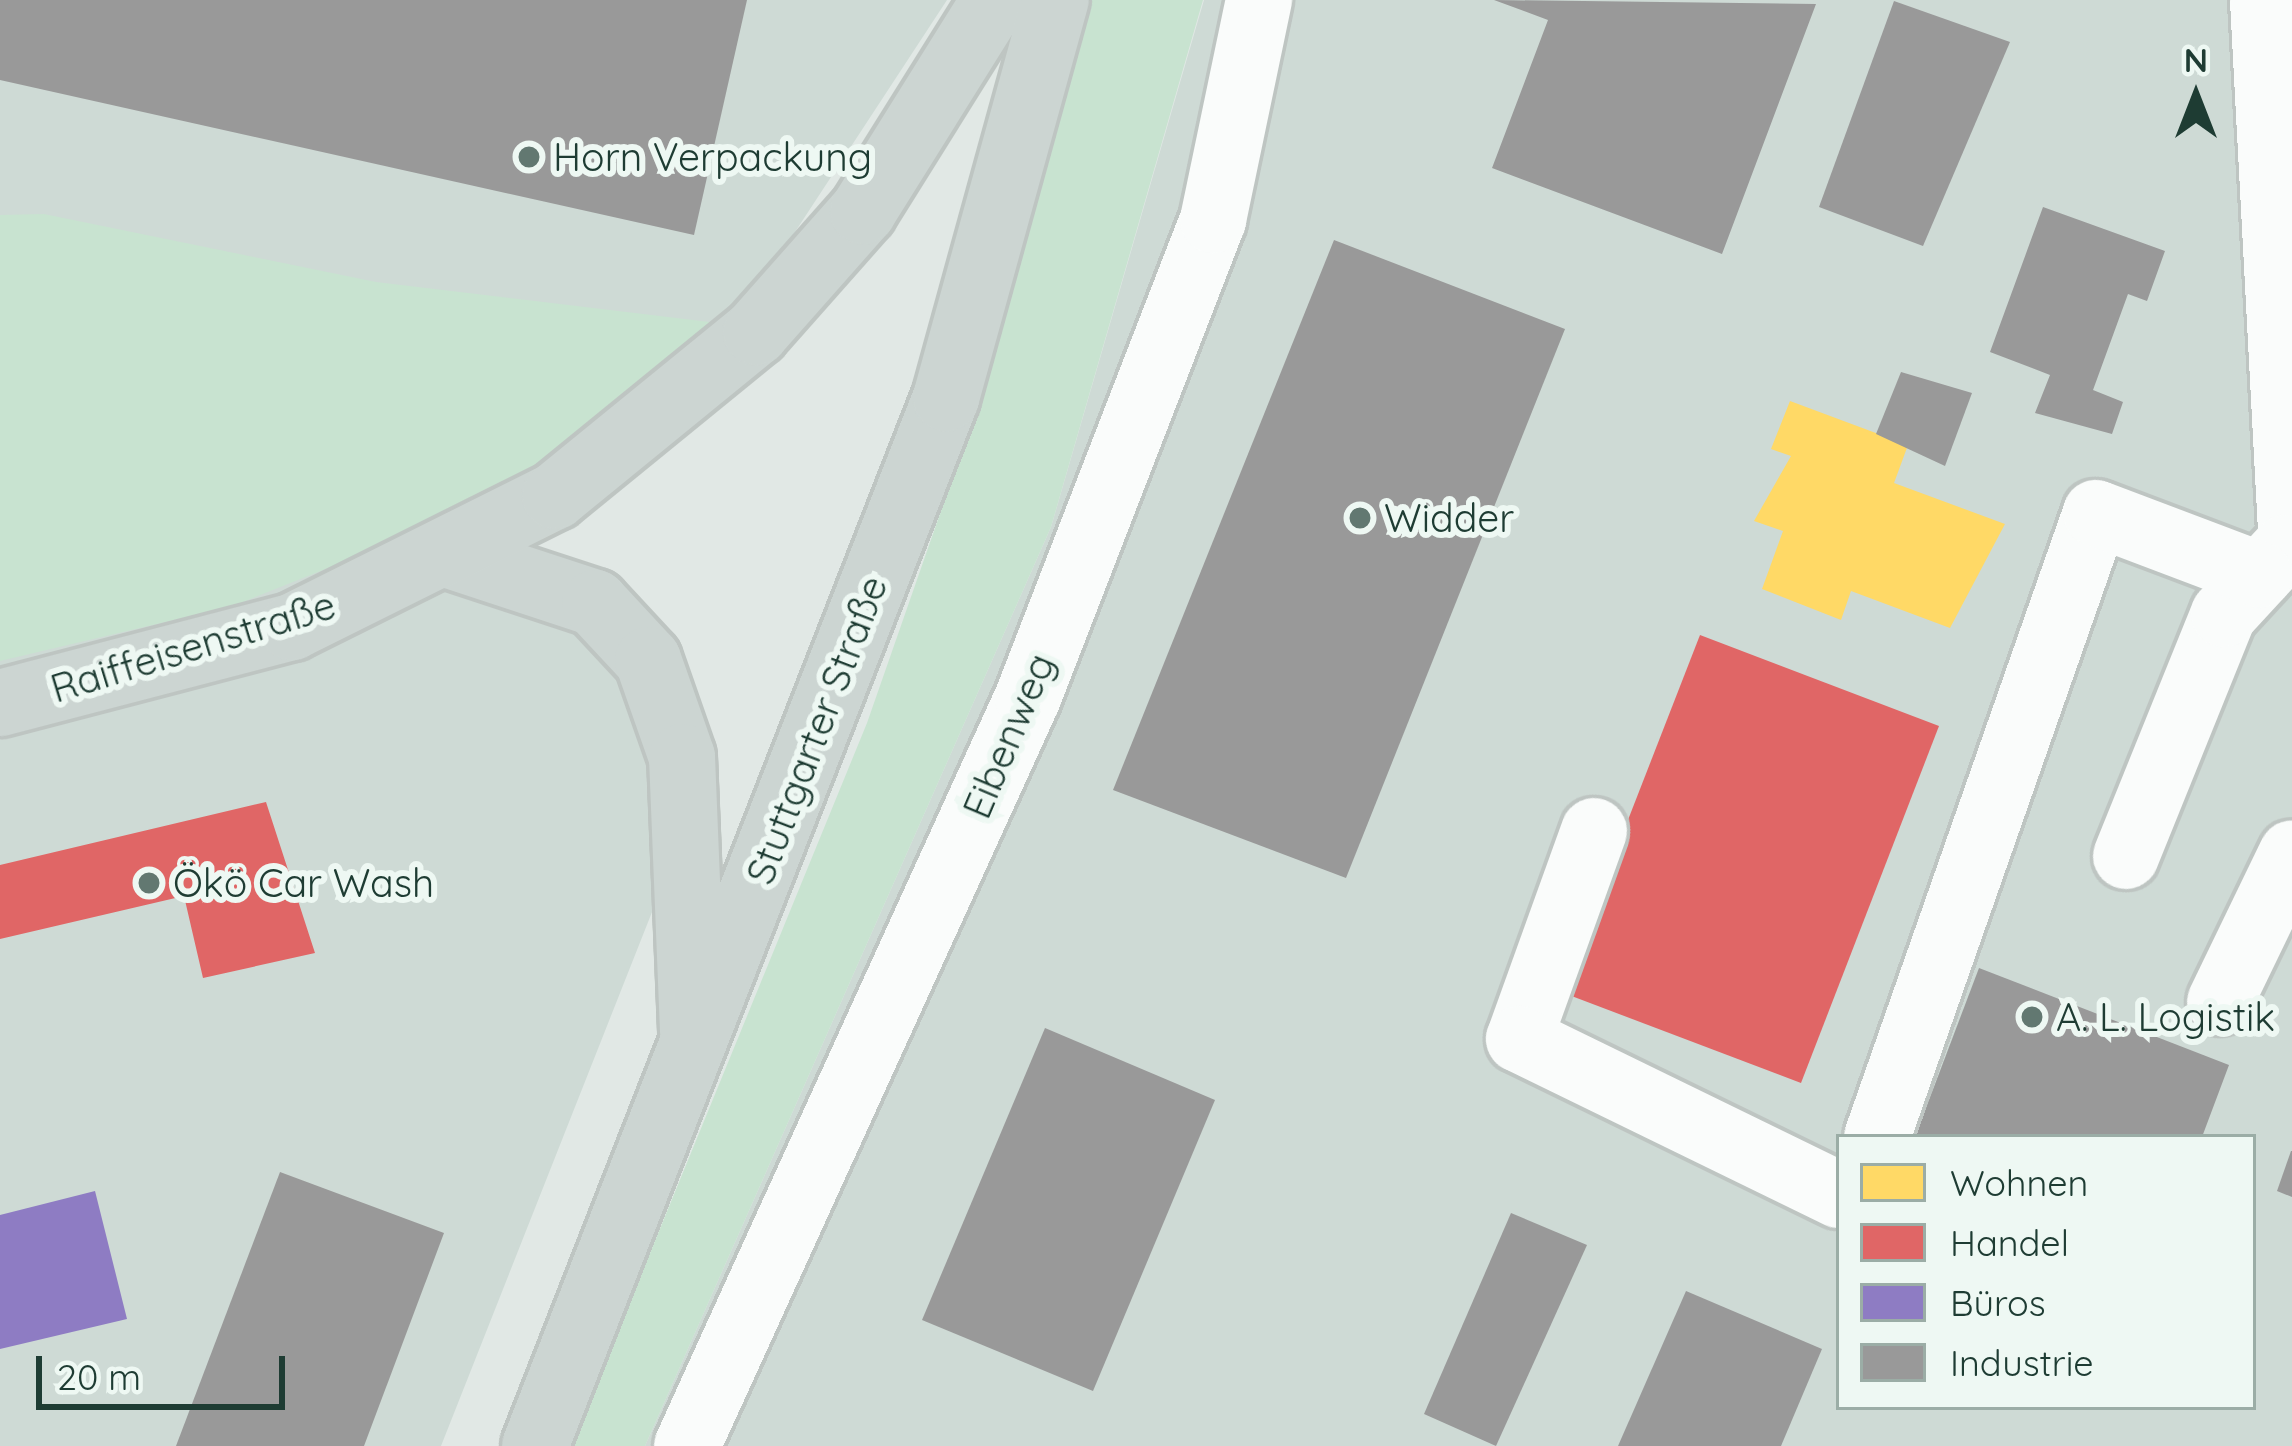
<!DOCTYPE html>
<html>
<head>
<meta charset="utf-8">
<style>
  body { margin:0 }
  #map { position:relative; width:2292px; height:1446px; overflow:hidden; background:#e1e8e5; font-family:Quicksand,sans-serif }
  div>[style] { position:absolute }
  .built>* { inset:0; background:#cedad5 }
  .green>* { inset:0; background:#c8e3d0 }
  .homes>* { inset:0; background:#ffd966 }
  .shops>* { inset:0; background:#e06666 }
  .offices>* { inset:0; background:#8e7cc3 }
  .industry>* { inset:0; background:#999 }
  .roads { filter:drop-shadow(3px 0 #bec5c2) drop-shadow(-3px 0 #bec5c2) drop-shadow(0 3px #bec5c2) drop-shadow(0 -3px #bec5c2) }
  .minor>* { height:66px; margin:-33px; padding:0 33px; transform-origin:33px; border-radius:33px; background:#fafcfb }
  .major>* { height:66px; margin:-33px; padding:0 33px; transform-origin:33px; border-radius:33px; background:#ccd5d2 }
  .dots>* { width:33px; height:33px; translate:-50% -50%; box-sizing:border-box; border:6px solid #eef8f3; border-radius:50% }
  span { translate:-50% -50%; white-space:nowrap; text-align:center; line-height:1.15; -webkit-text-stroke:12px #eef8f3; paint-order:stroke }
  .poi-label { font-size:39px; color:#1e3c33 }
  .left { translate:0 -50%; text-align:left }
  .street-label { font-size:39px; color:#1e3c33 }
  .legend { position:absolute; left:1836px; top:1134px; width:420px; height:276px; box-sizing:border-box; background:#eef8f3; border:3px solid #9bada6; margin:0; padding:15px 21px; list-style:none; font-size:36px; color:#1e3c33 }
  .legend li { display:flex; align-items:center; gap:24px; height:60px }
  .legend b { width:60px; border:3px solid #9bada6 }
  .north { position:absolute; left:2136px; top:36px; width:120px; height:120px; -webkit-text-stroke:9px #eef8f3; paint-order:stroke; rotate:0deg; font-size:33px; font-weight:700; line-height:48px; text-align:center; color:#1e3c33 }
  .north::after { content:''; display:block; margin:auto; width:42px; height:54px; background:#1e3c33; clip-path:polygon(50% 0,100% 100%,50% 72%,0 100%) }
  .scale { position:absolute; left:36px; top:1356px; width:249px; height:54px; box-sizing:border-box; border:6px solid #1e3c33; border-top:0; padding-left:15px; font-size:36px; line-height:42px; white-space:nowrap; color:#1e3c33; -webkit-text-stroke:9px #eef8f3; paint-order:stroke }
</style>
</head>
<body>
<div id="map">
  <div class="built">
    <i style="clip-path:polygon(0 0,947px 0,793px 235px,718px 323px,562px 452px,456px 517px,627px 683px,655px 766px,654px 907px,441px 1446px,0 1446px)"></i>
    <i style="clip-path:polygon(evenodd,1204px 0,2292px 0,2292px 1446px,645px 1446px,1051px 527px,1204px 0,1839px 1137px,2253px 1137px,2253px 1407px,1839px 1407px,1839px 1137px)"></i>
  </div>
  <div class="green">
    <i style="clip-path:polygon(1092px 0,1203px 0,1051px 527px,645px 1446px,571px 1446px,867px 723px,964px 445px)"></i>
    <i style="clip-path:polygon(44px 214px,376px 282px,718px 323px,562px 452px,456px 517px,233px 606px,0 661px,0 215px)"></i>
  </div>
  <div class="homes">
    <i style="clip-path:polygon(1790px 401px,1908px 445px,1894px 483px,2005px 524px,1950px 628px,1851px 591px,1841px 620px,1762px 589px,1783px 531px,1754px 521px,1791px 456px,1771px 449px)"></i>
  </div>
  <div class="shops">
    <i style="clip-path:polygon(1700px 635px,1939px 726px,1801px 1083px,1561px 992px)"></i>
    <i style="clip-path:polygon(266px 802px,315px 953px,203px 978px,184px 896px,0 939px,0 865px)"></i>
  </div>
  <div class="offices">
    <i style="clip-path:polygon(95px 1191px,127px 1319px,0 1349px,0 1215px)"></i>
  </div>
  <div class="industry">
    <i style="clip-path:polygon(0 0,747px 0,694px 235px,0 80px)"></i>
    <i style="clip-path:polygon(1494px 0,1816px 4px,1722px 254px,1492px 168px,1548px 20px)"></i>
    <i style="clip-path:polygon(1894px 1px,2010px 42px,1923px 246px,1819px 207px)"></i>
    <i style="clip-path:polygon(2043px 207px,2165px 251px,2147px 301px,2128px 294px,2093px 390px,2123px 402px,2112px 434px,2035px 413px,2050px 375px,1990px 352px)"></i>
    <i style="clip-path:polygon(1334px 240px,1565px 329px,1346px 878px,1113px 790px)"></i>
    <i style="clip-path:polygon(1901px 372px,1972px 393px,1945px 466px,1876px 434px)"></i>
    <i style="clip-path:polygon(1979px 968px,2229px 1065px,2202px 1137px,1915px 1137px)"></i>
    <i style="clip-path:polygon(1045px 1028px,1215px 1100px,1093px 1391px,922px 1320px)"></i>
    <i style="clip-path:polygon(2291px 1151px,2292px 1151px,2292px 1197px,2277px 1191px)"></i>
    <i style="clip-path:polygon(280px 1172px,444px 1233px,364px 1446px,176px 1446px)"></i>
    <i style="clip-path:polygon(1511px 1213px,1587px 1245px,1496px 1446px,1424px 1414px)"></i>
    <i style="clip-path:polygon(1686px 1291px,1822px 1349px,1781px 1446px,1618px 1446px)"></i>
  </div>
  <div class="roads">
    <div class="minor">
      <i style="left:2263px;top:0;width:551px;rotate:86.98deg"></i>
      <i style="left:1594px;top:831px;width:221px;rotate:109.8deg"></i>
      <i style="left:1519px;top:1039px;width:356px;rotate:26deg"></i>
      <i style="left:2126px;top:856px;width:261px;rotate:-68deg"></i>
      <i style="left:2224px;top:614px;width:90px;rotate:-47.3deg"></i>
      <i style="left:2220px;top:1002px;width:165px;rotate:-64.2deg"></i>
      <i style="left:1877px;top:1137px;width:661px;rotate:-70.66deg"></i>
      <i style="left:2096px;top:513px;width:175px;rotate:20.7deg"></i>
      <i style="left:687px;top:1446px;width:823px;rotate:-65.52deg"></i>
      <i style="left:1028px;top:697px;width:512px;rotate:-68.8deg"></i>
      <i style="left:1213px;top:220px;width:225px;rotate:-78.2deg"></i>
    </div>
    <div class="major">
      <i style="left:452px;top:556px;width:151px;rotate:18.2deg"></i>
      <i style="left:595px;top:603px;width:78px;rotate:47.1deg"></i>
      <i style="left:648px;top:660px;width:103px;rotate:70.7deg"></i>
      <i style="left:682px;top:757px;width:275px;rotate:87.7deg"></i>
      <i style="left:0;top:703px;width:302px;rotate:-14.6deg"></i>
      <i style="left:292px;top:627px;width:294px;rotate:-26.5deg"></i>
      <i style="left:555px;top:496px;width:259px;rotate:-39.2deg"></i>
      <i style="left:756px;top:332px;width:162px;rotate:-48.5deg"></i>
      <i style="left:863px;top:211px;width:249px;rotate:-58deg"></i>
      <i style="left:535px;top:1446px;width:1126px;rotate:-68.59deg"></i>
      <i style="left:946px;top:398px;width:413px;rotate:-74.6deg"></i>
    </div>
  </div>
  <div class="dots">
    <i style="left:529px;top:157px;background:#627871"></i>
    <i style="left:1360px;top:518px;background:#627871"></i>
    <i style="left:149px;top:883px;background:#627871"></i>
    <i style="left:2032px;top:1017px;background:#627871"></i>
  </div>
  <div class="poi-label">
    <span class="left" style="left:553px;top:157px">Horn Verpackung</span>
    <span class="left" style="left:1384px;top:518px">Widder</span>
    <span class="left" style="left:173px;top:883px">Ökö Car Wash</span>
    <span class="left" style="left:2056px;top:1017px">A. L. Logistik</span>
  </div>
  <div class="street-label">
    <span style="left:193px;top:647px;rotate:-17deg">Raiffeisenstraße</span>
    <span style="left:817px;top:730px;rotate:-69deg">Stuttgarter Straße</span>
    <span style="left:1009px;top:736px;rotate:-67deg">Eibenweg</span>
  </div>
  <ul class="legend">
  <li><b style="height:33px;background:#ffd966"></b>Wohnen</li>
  <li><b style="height:33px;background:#e06666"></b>Handel</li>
  <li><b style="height:33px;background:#8e7cc3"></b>Büros</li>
  <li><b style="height:33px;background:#999"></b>Industrie</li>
  </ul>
  <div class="north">N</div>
  <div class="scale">20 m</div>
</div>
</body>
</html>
